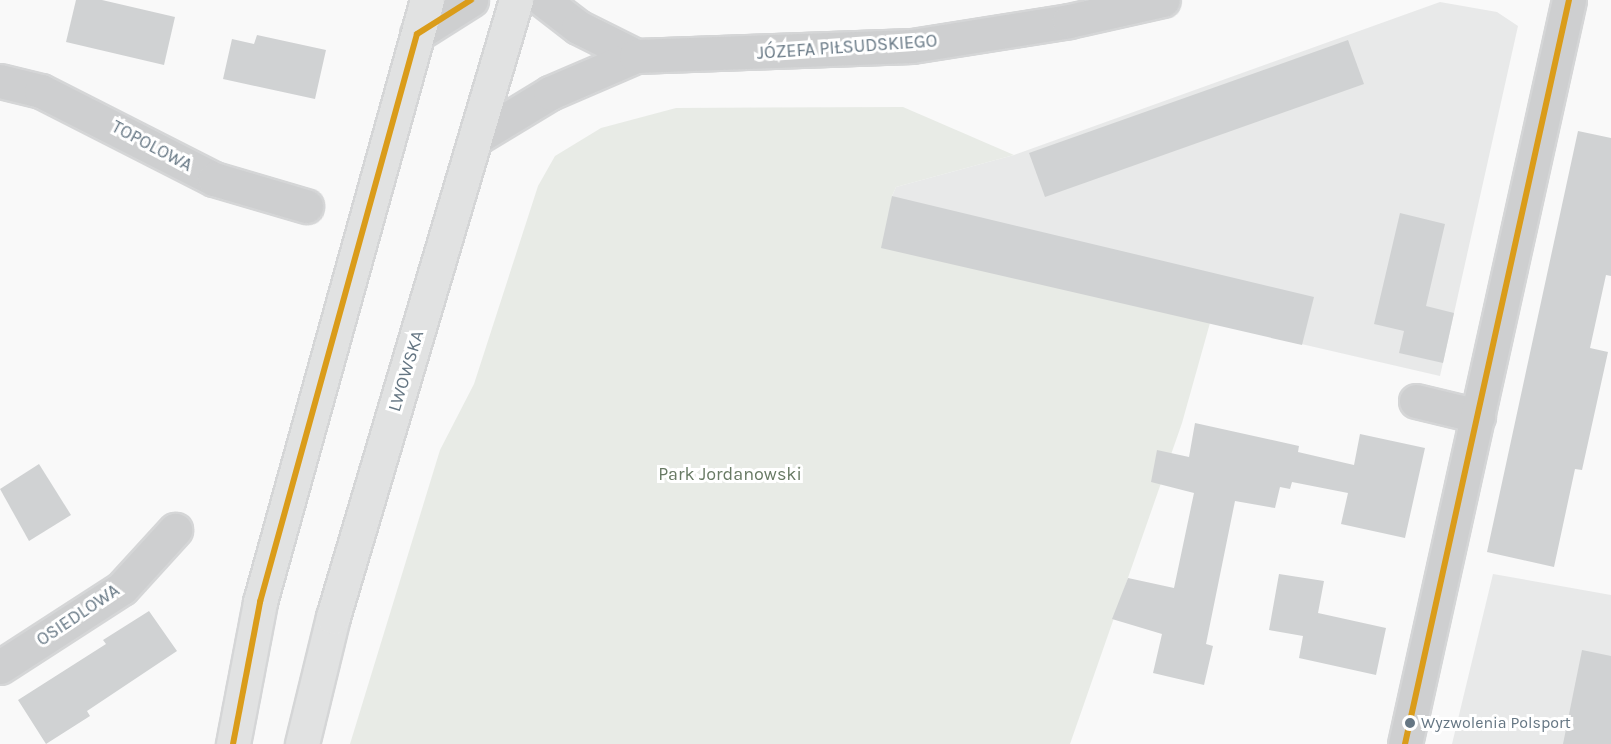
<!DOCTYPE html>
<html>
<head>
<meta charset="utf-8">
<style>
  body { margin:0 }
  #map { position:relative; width:1611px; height:744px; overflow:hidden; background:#f9f9f9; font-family:Karla,sans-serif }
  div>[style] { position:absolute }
  .built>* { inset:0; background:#e8e9e9 }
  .green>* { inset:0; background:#e8ebe6 }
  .building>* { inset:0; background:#d0d2d3 }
  .roads { filter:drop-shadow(2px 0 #d5d6d7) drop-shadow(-2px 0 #d5d6d7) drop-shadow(0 2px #d5d6d7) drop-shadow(0 -2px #d5d6d7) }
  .minor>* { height:33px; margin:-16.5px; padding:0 16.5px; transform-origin:16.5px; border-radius:16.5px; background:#cecfd0 }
  .major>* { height:33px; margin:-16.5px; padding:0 16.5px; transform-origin:16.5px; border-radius:16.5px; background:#e1e2e2 }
  .bus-1>* { height:6px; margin:-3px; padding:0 3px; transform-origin:3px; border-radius:3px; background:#da9c1a }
  .dots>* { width:16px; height:16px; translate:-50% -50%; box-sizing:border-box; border:3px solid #fff; border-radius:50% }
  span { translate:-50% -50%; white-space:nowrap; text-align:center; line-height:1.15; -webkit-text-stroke:6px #fff; paint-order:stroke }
  .bus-label { font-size:16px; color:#657683 }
  .left { translate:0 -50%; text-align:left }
  .street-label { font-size:18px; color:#657683 }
  .park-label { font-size:18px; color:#687a64 }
</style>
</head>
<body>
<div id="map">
  <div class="built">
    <i style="clip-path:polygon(1440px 2px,1497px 12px,1518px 26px,1440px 376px,1210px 323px,892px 196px,896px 187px,1014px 155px)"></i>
    <i style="clip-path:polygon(1493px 574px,1611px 595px,1611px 744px,1452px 744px)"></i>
  </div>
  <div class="green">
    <i style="clip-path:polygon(903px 107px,1014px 155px,896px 187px,892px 196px,1210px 323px,1182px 423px,1070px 744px,350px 744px,440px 450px,474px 384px,538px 186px,555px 156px,601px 128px,676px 108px)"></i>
  </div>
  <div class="building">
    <i style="clip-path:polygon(76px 0,102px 0,175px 17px,164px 65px,66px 42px)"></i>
    <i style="clip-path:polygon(257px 35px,326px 50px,315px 99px,223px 79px,232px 39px,254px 44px)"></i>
    <i style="clip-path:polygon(1348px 40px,1364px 84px,1045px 197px,1029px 153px)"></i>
    <i style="clip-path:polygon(1578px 131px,1611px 138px,1611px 276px,1606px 275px,1590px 348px,1608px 352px,1582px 470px,1575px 469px,1554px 567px,1487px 552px)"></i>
    <i style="clip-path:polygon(892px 196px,1314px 297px,1302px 345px,881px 248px)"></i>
    <i style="clip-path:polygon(1400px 213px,1445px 224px,1426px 306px,1454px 313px,1443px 363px,1399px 353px,1404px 331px,1374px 324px)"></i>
    <i style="clip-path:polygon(1195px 423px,1299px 446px,1298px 452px,1354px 465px,1360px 434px,1425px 448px,1405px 538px,1341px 524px,1348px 493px,1292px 482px,1290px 489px,1280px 487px,1275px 508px,1235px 501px,1206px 644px,1213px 646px,1204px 685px,1153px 673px,1162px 634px,1112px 619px,1128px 578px,1174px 588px,1194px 493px,1151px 482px,1157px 450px,1189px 457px)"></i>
    <i style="clip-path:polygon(39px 464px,71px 515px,29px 541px,0 489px)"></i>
    <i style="clip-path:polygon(1279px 574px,1324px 581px,1318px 613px,1386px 628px,1376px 675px,1299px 658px,1303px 636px,1269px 630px)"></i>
    <i style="clip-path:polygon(149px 611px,177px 651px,87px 711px,90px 716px,46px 744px,18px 700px,106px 644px,103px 640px)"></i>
    <i style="clip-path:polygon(1582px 650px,1611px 656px,1611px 744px,1563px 744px)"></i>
  </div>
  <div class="roads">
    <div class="minor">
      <i style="left:543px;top:0;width:44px;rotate:37.6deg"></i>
      <i style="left:578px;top:27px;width:65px;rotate:26.6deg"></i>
      <i style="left:417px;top:34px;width:64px;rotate:-32.2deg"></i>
      <i style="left:0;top:81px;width:42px;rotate:13.7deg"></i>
      <i style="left:41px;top:91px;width:194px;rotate:27deg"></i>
      <i style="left:214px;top:179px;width:96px;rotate:16.4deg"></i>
      <i style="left:476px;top:138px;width:87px;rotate:-31.3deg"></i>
      <i style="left:550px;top:93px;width:94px;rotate:-23.3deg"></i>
      <i style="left:636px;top:56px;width:276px;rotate:-2.1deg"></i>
      <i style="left:912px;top:46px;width:159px;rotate:-9deg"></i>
      <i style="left:1069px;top:21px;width:96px;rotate:-12.6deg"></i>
      <i style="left:1416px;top:401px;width:64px;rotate:13.6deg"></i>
      <i style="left:0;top:667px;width:145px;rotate:-32.9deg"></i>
      <i style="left:122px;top:588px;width:79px;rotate:-47.6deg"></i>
      <i style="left:1405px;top:744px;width:762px;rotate:-77.57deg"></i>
    </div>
    <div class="major">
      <i style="left:233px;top:744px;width:145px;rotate:-79.2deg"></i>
      <i style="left:260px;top:602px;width:625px;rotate:-74.5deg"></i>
      <i style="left:302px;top:744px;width:131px;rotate:-76.3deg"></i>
      <i style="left:333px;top:617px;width:644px;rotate:-73.48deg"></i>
    </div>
  </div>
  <div class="bus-1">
    <i style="left:233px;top:744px;width:145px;rotate:-79.2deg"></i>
    <i style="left:260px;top:602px;width:589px;rotate:-74.55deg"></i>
    <i style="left:417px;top:34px;width:64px;rotate:-32.2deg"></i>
    <i style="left:1405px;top:744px;width:762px;rotate:-77.57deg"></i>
  </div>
  <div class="dots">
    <i style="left:1410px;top:723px;background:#657683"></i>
  </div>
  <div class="bus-label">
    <span class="left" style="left:1421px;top:723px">Wyzwolenia Polsport</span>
  </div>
  <div class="street-label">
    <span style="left:847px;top:47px;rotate:-4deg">JÓZEFA PIŁSUDSKIEGO</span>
    <span style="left:152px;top:146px;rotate:28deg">TOPOLOWA</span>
    <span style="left:406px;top:371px;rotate:-73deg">LWOWSKA</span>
    <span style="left:78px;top:615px;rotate:-34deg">OSIEDLOWA</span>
  </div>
  <div class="park-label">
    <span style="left:730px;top:474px">Park Jordanowski</span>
  </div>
</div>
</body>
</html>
